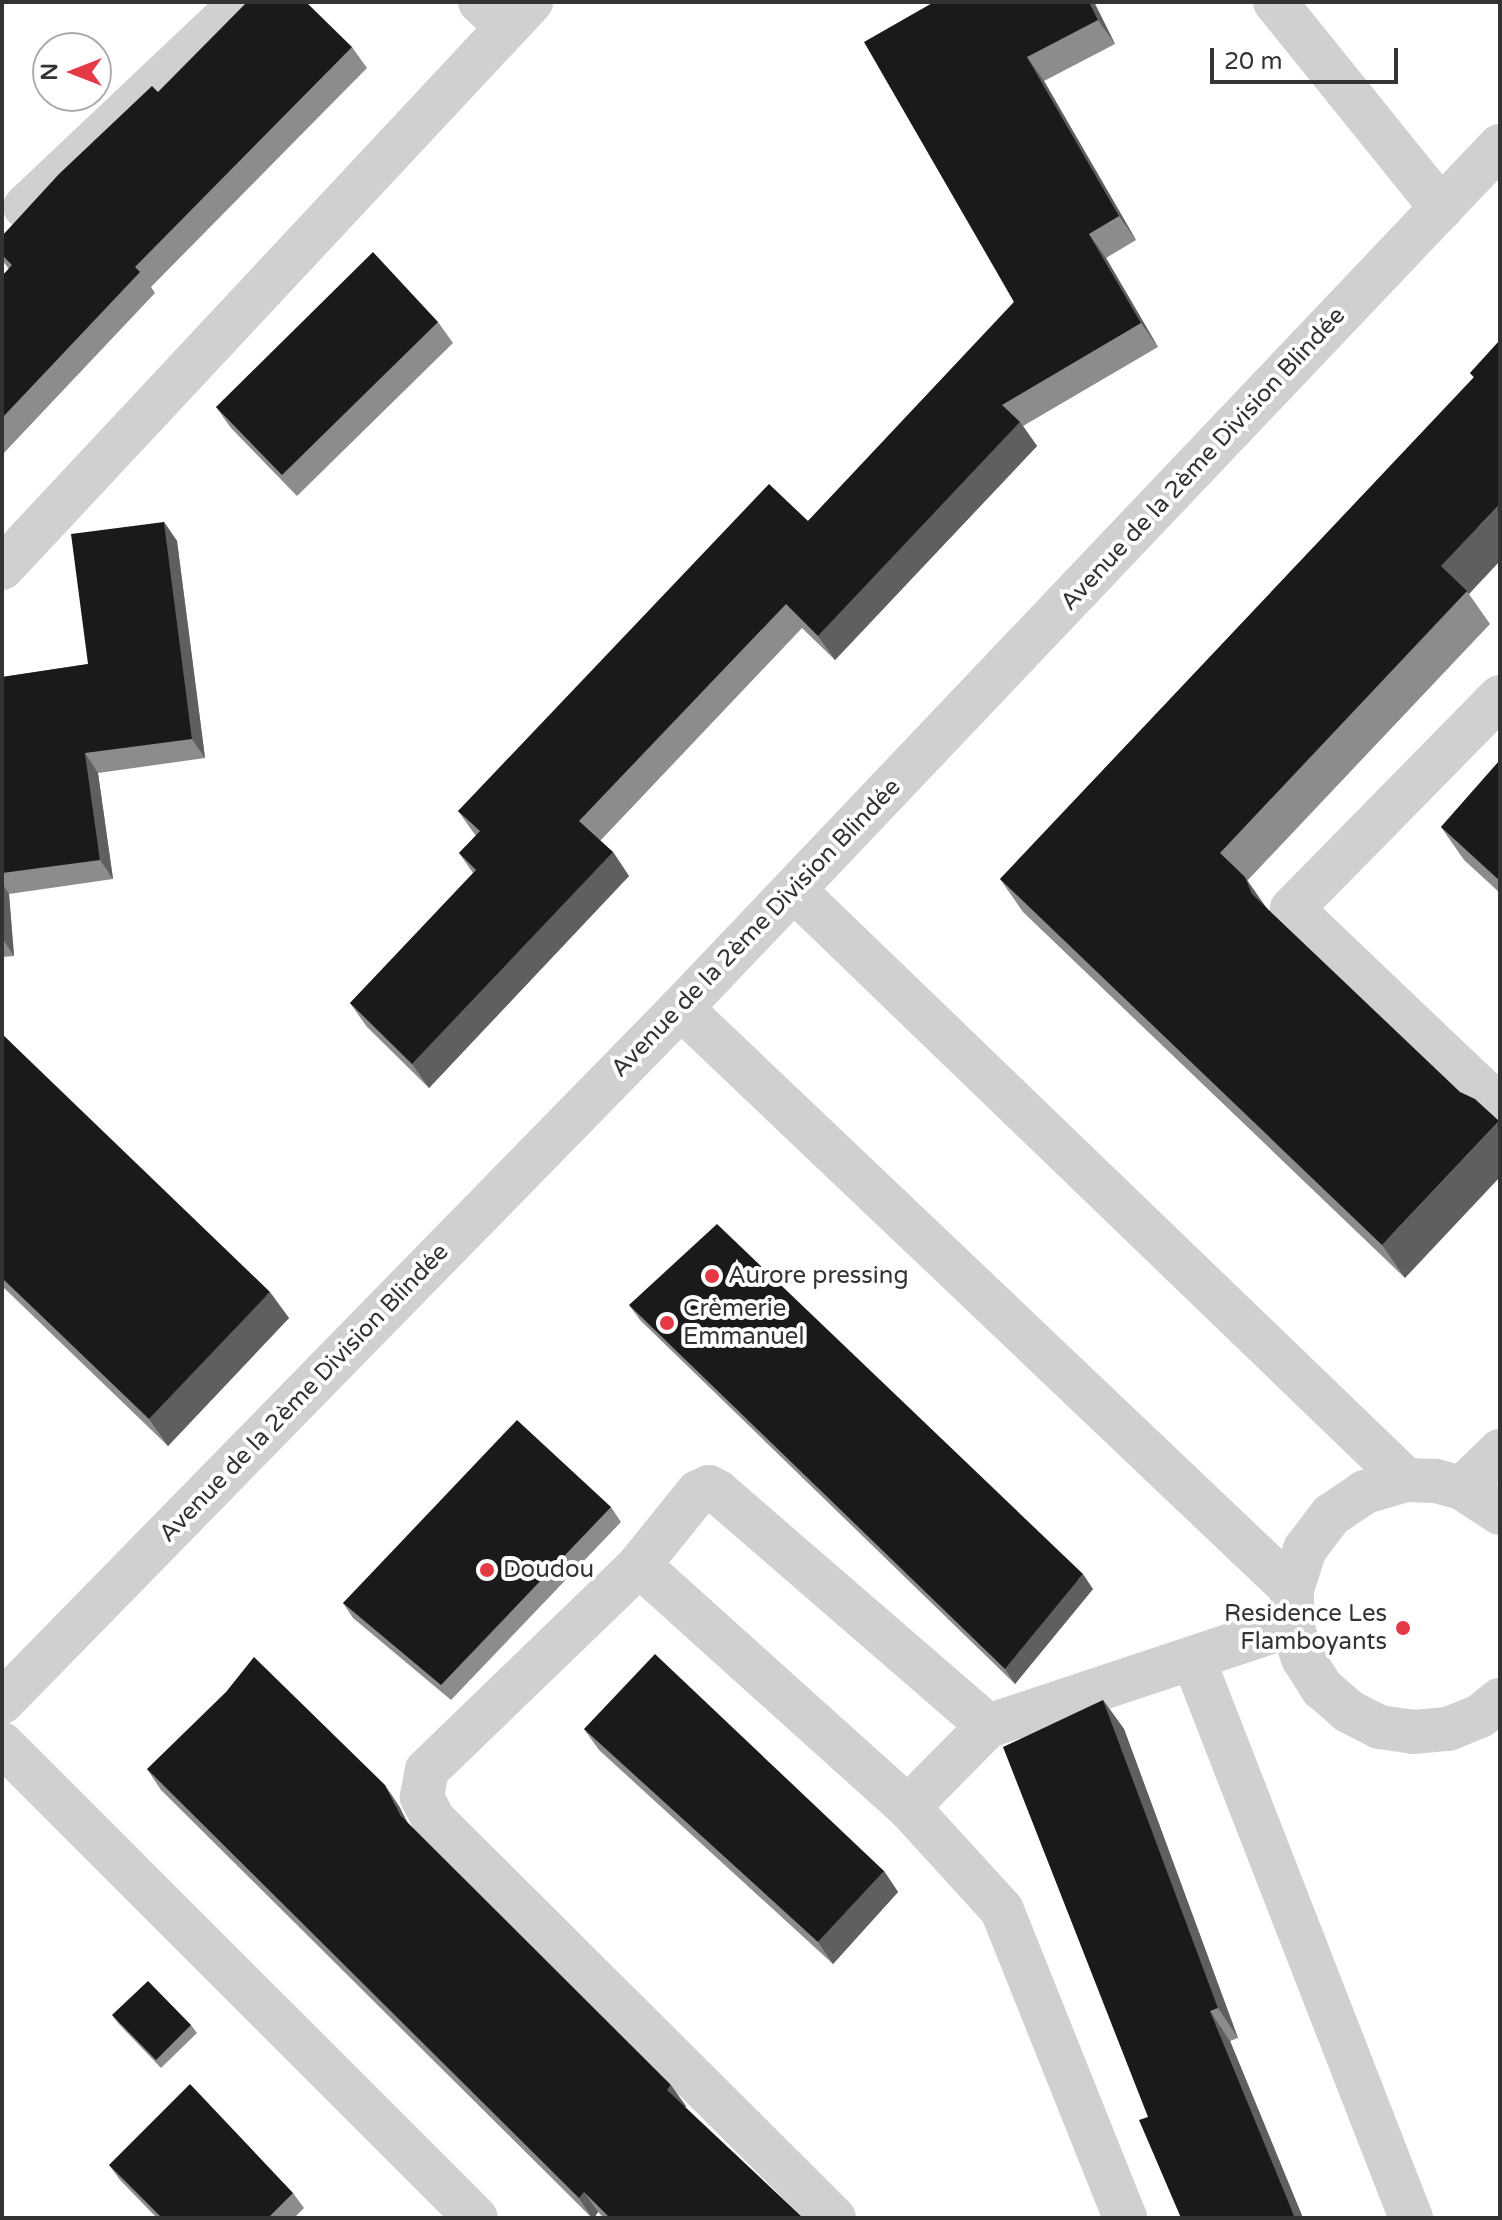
<!DOCTYPE html>
<html>
<head>
<meta charset="utf-8">
<style>
  body { margin:0 }
  #map { position:relative; width:1502px; height:2220px; overflow:hidden; background:#fff; font-family:"Varela Round",sans-serif }
  div>[style] { position:absolute }
  .minor>* { height:44px; margin:-22px; padding:0 22px; transform-origin:22px; border-radius:22px; background:#d0d0d0 }
  .wall>* { inset:0; background:#8c8c8c }
  .shaded-wall>* { inset:0; background:#5f5f5f }
  .building>* { inset:0; background:#1a1a1a }
  .dots>* { width:22px; height:22px; translate:-50% -50%; box-sizing:border-box; border:4px solid #fff; border-radius:50% }
  span { translate:-50% -50%; white-space:nowrap; text-align:center; line-height:1.15; -webkit-text-stroke:8px #fff; paint-order:stroke }
  .street-label { font-size:24px; color:#333 }
  .poi-label { font-size:24px; color:#333 }
  .left { translate:0 -50%; text-align:left }
  .right { translate:-100% -50%; text-align:right }
  .frame { position:absolute; inset:0; border:4px solid #333; pointer-events:none }
  .north { position:absolute; left:32px; top:32px; width:80px; height:80px; box-sizing:border-box; background:#fff; border:2px solid #adadad; border-radius:50%; rotate:270deg; font-size:22px; font-weight:700; line-height:32px; text-align:center; color:#333 }
  .north::after { content:''; display:block; margin:auto; width:28px; height:36px; background:#e63946; clip-path:polygon(50% 0,100% 100%,50% 72%,0 100%) }
  .scale { position:absolute; left:1210px; top:48px; width:188px; height:36px; box-sizing:border-box; border:4px solid #333; border-top:0; padding-left:10px; font-size:24px; line-height:28px; white-space:nowrap; color:#333; -webkit-text-stroke:6px #fff; paint-order:stroke }
</style>
</head>
<body>
<div id="map">
  <div class="minor">
    <i style="left:480px;top:2px;width:37px;rotate:43deg"></i>
    <i style="left:1275px;top:2px;width:265px;rotate:51.1deg"></i>
    <i style="left:25px;top:207px;width:299px;rotate:-43.4deg"></i>
    <i style="left:2px;top:568px;width:775px;rotate:-46.94deg"></i>
    <i style="left:1500px;top:697px;width:297px;rotate:134.5deg"></i>
    <i style="left:1292px;top:909px;width:287px;rotate:43.6deg"></i>
    <i style="left:794px;top:890px;width:850px;rotate:43.95deg"></i>
    <i style="left:681px;top:1008px;width:843px;rotate:43.56deg"></i>
    <i style="left:1462px;top:1488px;width:53px;rotate:-44.2deg"></i>
    <i style="left:1500px;top:1513px;width:45px;rotate:-146.7deg"></i>
    <i style="left:1462px;top:1488px;width:28px;rotate:-165deg"></i>
    <i style="left:1435px;top:1481px;width:29px;rotate:-178deg"></i>
    <i style="left:1406px;top:1480px;width:43px;rotate:163.7deg"></i>
    <i style="left:1365px;top:1492px;width:41px;rotate:145.9deg"></i>
    <i style="left:1331px;top:1515px;width:43px;rotate:127.4deg"></i>
    <i style="left:1305px;top:1549px;width:42px;rotate:108deg"></i>
    <i style="left:1292px;top:1589px;width:36px;rotate:90deg"></i>
    <i style="left:1292px;top:1625px;width:35px;rotate:72deg"></i>
    <i style="left:1303px;top:1658px;width:36px;rotate:58deg"></i>
    <i style="left:1322px;top:1688px;width:35px;rotate:41deg"></i>
    <i style="left:1348px;top:1711px;width:35px;rotate:27deg"></i>
    <i style="left:1379px;top:1727px;width:34px;rotate:8deg"></i>
    <i style="left:1413px;top:1732px;width:35px;rotate:-5deg"></i>
    <i style="left:1448px;top:1729px;width:35px;rotate:-22deg"></i>
    <i style="left:1480px;top:1716px;width:26px;rotate:-39deg"></i>
    <i style="left:639px;top:1565px;width:362px;rotate:42deg"></i>
    <i style="left:908px;top:1807px;width:114px;rotate:-45.4deg"></i>
    <i style="left:988px;top:1726px;width:320px;rotate:-18.4deg"></i>
    <i style="left:1193px;top:1658px;width:601px;rotate:68.73deg"></i>
    <i style="left:2px;top:1702px;width:971px;rotate:-45.63deg"></i>
    <i style="left:681px;top:1008px;width:1189px;rotate:-46.47deg"></i>
    <i style="left:2px;top:1744px;width:670px;rotate:45deg"></i>
    <i style="left:908px;top:1807px;width:139px;rotate:47.6deg"></i>
    <i style="left:1002px;top:1910px;width:332px;rotate:68.2deg"></i>
    <i style="left:834px;top:2218px;width:566px;rotate:-135.14deg"></i>
    <i style="left:433px;top:1819px;width:25px;rotate:-117deg"></i>
    <i style="left:422px;top:1797px;width:27px;rotate:-80deg"></i>
    <i style="left:427px;top:1770px;width:295px;rotate:-44deg"></i>
    <i style="left:639px;top:1565px;width:94px;rotate:-51.1deg"></i>
    <i style="left:698px;top:1492px;width:12px;rotate:-24deg"></i>
    <i style="left:709px;top:1487px;width:10px;rotate:29deg"></i>
    <i style="left:718px;top:1492px;width:357px;rotate:40.9deg"></i>
  </div>
  <div class="wall">
    <i style="clip-path:polygon(934px 2px,1094px 2px,1115px 44px,1044px 81px,1136px 240px,1106px 258px,1158px 347px,1023px 426px,1037px 446px,835px 660px,802px 628px,600px 841px,613px 852px,629px 876px,429px 1088px,367px 1027px,350px 1003px,473px 873px,459px 853px,476px 836px,458px 811px,808px 521px,1014px 302px)"></i>
    <i style="clip-path:polygon(352px 47px,367px 68px,151px 287px,155px 293px,2px 455px,2px 276px,9px 269px,2px 260px,2px 236px,158px 92px)"></i>
    <i style="clip-path:polygon(438px 322px,453px 343px,297px 496px,231px 428px,216px 407px)"></i>
    <i style="clip-path:polygon(1500px 340px,1469px 594px,1490px 624px,1247px 881px,1267px 909px,1405px 1278px,1023px 912px,1000px 879px,1474px 378px,1470px 373px)"></i>
    <i style="clip-path:polygon(164px 522px,177px 541px,205px 758px,98px 773px,113px 879px,9px 894px,14px 956px,2px 957px,2px 677px,88px 664px)"></i>
    <i style="clip-path:polygon(1500px 760px,1500px 893px,1464px 860px,1441px 827px)"></i>
    <i style="clip-path:polygon(2px 1034px,289px 1318px,168px 1446px,2px 1286px)"></i>
    <i style="clip-path:polygon(629px 1305px,1093px 1589px,1015px 1684px,640px 1320px)"></i>
    <i style="clip-path:polygon(611px 1507px,621px 1522px,451px 1700px,353px 1618px,343px 1603px)"></i>
    <i style="clip-path:polygon(1103px 1700px,1124px 1729px,1238px 2038px,1230px 2041px,1303px 2218px,1148px 2117px)"></i>
    <i style="clip-path:polygon(584px 1729px,884px 1871px,898px 1892px,833px 1964px,599px 1750px)"></i>
    <i style="clip-path:polygon(147px 1769px,399px 1806px,408px 1824px,686px 2106px,685px 2107px,803px 2218px,604px 2218px,598px 2212px,594px 2218px,592px 2218px,161px 1790px)"></i>
    <i style="clip-path:polygon(112px 2015px,191px 2025px,197px 2033px,161px 2068px,118px 2023px)"></i>
    <i style="clip-path:polygon(109px 2165px,293px 2193px,304px 2208px,294px 2218px,157px 2218px,120px 2180px)"></i>
  </div>
  <div class="shaded-wall">
    <i style="clip-path:polygon(1089px 2px,1094px 2px,1115px 44px,1098px 20px)"></i>
    <i style="clip-path:polygon(1027px 57px,1044px 81px,1136px 240px,1119px 216px)"></i>
    <i style="clip-path:polygon(1089px 234px,1106px 258px,1158px 347px,1141px 323px)"></i>
    <i style="clip-path:polygon(1020px 422px,1037px 446px,835px 660px,818px 636px)"></i>
    <i style="clip-path:polygon(1500px 504px,1500px 561px,1469px 594px,1441px 566px)"></i>
    <i style="clip-path:polygon(164px 522px,177px 541px,205px 758px,192px 739px)"></i>
    <i style="clip-path:polygon(85px 753px,98px 773px,113px 879px,100px 860px)"></i>
    <i style="clip-path:polygon(613px 852px,629px 876px,429px 1088px,412px 1064px)"></i>
    <i style="clip-path:polygon(1245px 877px,1268px 910px,1252px 894px)"></i>
    <i style="clip-path:polygon(2px 883px,9px 894px,14px 956px,2px 938px)"></i>
    <i style="clip-path:polygon(1499px 1121px,1500px 1123px,1500px 1177px,1405px 1278px,1382px 1245px)"></i>
    <i style="clip-path:polygon(270px 1292px,289px 1318px,168px 1446px,149px 1419px)"></i>
    <i style="clip-path:polygon(1083px 1574px,1093px 1589px,1015px 1684px,1005px 1669px)"></i>
    <i style="clip-path:polygon(1103px 1700px,1124px 1729px,1238px 2038px,1218px 2008px)"></i>
    <i style="clip-path:polygon(385px 1785px,399px 1806px,415px 1837px,401px 1816px)"></i>
    <i style="clip-path:polygon(884px 1871px,898px 1892px,833px 1964px,818px 1942px)"></i>
    <i style="clip-path:polygon(1210px 2011px,1230px 2041px,1303px 2218px,1295px 2218px)"></i>
    <i style="clip-path:polygon(671px 2085px,686px 2106px,681px 2111px,667px 2090px)"></i>
    <i style="clip-path:polygon(584px 2192px,598px 2212px,594px 2218px,592px 2218px,579px 2198px)"></i>
  </div>
  <div class="building">
    <i style="clip-path:polygon(247px 2px,306px 2px,352px 47px,135px 267px,140px 272px,2px 418px,2px 276px,12px 265px,2px 255px,2px 236px,59px 174px,152px 86px,158px 92px)"></i>
    <i style="clip-path:polygon(934px 2px,1089px 2px,1098px 20px,1027px 57px,1119px 216px,1089px 234px,1141px 323px,1002px 405px,1020px 422px,818px 636px,786px 604px,579px 821px,613px 852px,412px 1064px,350px 1003px,476px 870px,459px 853px,480px 831px,458px 811px,769px 484px,808px 521px,1014px 302px,864px 42px)"></i>
    <i style="clip-path:polygon(373px 252px,438px 322px,282px 475px,216px 407px)"></i>
    <i style="clip-path:polygon(1500px 340px,1500px 504px,1441px 566px,1467px 591px,1220px 853px,1245px 877px,1252px 894px,1460px 1092px,1475px 1099px,1499px 1121px,1382px 1245px,1000px 879px,1474px 377px,1470px 373px)"></i>
    <i style="clip-path:polygon(164px 522px,192px 739px,85px 753px,100px 860px,2px 873px,2px 677px,88px 664px,71px 534px)"></i>
    <i style="clip-path:polygon(1500px 760px,1500px 881px,1441px 827px)"></i>
    <i style="clip-path:polygon(2px 1034px,270px 1292px,149px 1419px,2px 1278px)"></i>
    <i style="clip-path:polygon(717px 1224px,1083px 1574px,1005px 1669px,629px 1305px)"></i>
    <i style="clip-path:polygon(517px 1420px,611px 1507px,441px 1685px,343px 1603px)"></i>
    <i style="clip-path:polygon(655px 1654px,884px 1871px,818px 1942px,584px 1729px)"></i>
    <i style="clip-path:polygon(254px 1657px,385px 1785px,401px 1816px,671px 2085px,667px 2090px,803px 2218px,610px 2218px,584px 2192px,579px 2198px,147px 1769px,226px 1692px)"></i>
    <i style="clip-path:polygon(1103px 1700px,1218px 2008px,1210px 2011px,1295px 2218px,1181px 2218px,1139px 2120px,1148px 2117px,1003px 1747px)"></i>
    <i style="clip-path:polygon(148px 1981px,191px 2025px,156px 2060px,112px 2015px)"></i>
    <i style="clip-path:polygon(190px 2084px,293px 2193px,268px 2218px,162px 2218px,109px 2165px)"></i>
  </div>
  <div class="dots">
    <i style="left:712px;top:1276px;background:#e63946"></i>
    <i style="left:667px;top:1323px;background:#e63946"></i>
    <i style="left:487px;top:1570px;background:#e63946"></i>
    <i style="left:1403px;top:1628px;background:#e63946"></i>
  </div>
  <div class="street-label">
    <span style="left:1203px;top:459px;rotate:-47deg">Avenue de la 2ème Division Blindée</span>
    <span style="left:756px;top:928px;rotate:-46deg">Avenue de la 2ème Division Blindée</span>
    <span style="left:304px;top:1393px;rotate:-46deg">Avenue de la 2ème Division Blindée</span>
  </div>
  <div class="poi-label">
    <span class="left" style="left:728px;top:1276px">Aurore pressing</span>
    <span class="left" style="left:683px;top:1323px">Crèmerie<br>Emmanuel</span>
    <span class="left" style="left:503px;top:1570px">Doudou</span>
    <span class="right" style="left:1387px;top:1628px">Residence Les<br>Flamboyants</span>
  </div>
  <div class="frame"></div>
  <div class="north">N</div>
  <div class="scale">20 m</div>
</div>
</body>
</html>
